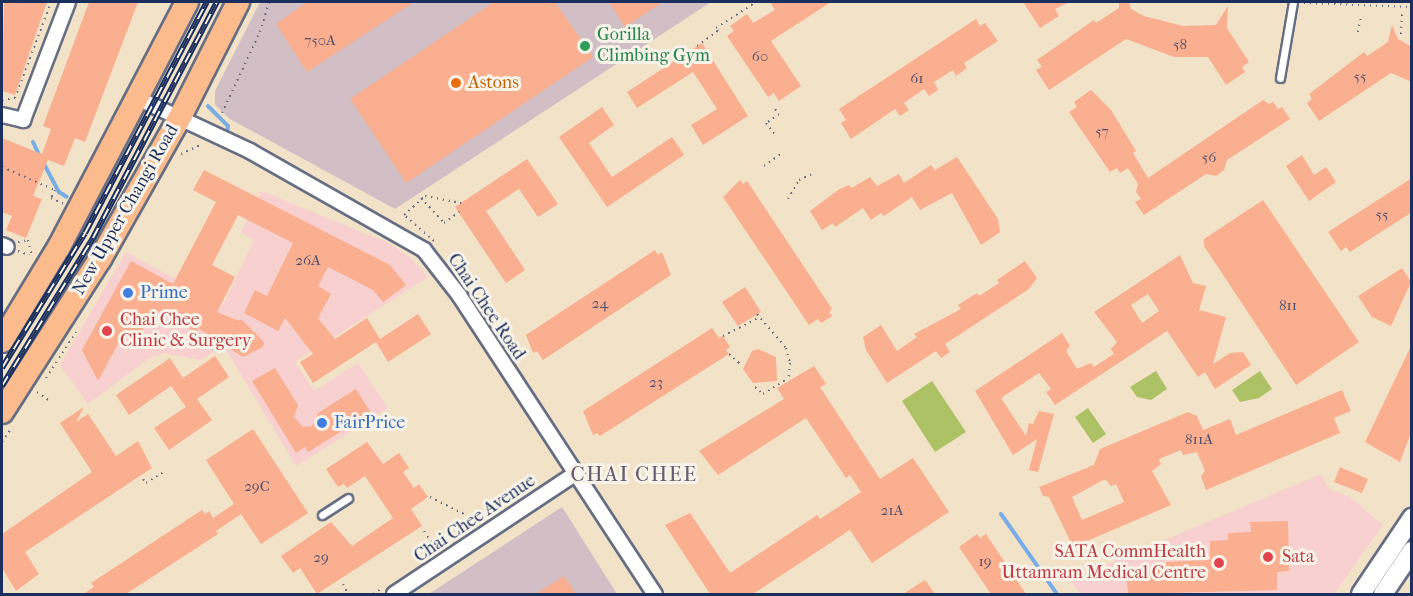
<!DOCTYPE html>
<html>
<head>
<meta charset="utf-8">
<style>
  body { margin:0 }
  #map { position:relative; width:1413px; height:596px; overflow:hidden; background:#f2e3c8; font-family:"IM FELL French Canon",serif }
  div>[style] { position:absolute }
  .built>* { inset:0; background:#f7d0cf }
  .industrial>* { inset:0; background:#d2bec5 }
  .green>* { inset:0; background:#adc165 }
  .stream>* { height:4px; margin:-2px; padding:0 2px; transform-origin:2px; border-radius:2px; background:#78ade6 }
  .building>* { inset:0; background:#f9af90 }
  .path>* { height:2px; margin-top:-1px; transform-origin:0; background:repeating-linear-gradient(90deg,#666e83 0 1.5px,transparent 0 6px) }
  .roads { filter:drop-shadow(2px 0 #666e83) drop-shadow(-2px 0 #666e83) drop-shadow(0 2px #666e83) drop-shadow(0 -2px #666e83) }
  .service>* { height:7px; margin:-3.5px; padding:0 3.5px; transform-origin:3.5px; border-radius:3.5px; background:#fff }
  .minor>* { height:14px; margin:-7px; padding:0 7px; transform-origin:7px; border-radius:7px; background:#fff }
  .tertiary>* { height:18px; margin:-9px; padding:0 9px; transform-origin:9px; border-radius:9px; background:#fff }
  .primary>* { height:22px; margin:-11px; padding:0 11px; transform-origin:11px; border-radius:11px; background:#fbbb8c }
  .rail>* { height:6px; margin-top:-3px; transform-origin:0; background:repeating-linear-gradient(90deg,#f7f3e8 0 11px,#1b2f5e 0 22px); box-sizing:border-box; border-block:2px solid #1b2f5e }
  .dots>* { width:16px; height:16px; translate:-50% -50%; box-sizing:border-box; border:3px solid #f7f3e8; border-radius:50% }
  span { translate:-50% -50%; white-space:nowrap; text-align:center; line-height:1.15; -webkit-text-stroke:6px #f7f3e8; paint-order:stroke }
  .number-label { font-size:15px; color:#524f6a }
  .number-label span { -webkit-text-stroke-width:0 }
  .leisure-label { font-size:18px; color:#27864d }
  .left { translate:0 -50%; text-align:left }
  .food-label { font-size:18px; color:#c56008 }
  .street-label { font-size:18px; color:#1b2f5e }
  .shop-label { font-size:18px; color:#366cbe }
  .health-label { font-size:18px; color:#be3a42 }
  .right { translate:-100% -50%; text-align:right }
  .quarter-label { font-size:21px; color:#695c70; letter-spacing:1.5px }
  .frame { position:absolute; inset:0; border:3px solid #1b2f5e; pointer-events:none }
</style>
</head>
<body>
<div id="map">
  <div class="built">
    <i style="clip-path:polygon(261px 191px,391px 244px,413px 260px,428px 277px,295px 362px,314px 391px,358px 363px,388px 408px,296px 466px,224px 346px,200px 360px,164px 353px,148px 359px,88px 404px,60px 365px,126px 252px,223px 305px,254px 240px,241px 233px)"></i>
    <i style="clip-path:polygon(1321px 474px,1329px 489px,1350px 497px,1383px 525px,1334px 594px,1080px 594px,1070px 580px)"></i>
  </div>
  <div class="industrial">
    <i style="clip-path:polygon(260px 2px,711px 2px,395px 209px,230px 119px,215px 105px,215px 91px)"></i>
    <i style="clip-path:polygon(562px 507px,617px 594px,429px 594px)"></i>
  </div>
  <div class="green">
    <i style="clip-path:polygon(1156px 371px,1167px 389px,1151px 400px,1137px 397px,1130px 387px)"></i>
    <i style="clip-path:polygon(1260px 371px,1272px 389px,1259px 398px,1240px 402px,1232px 390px)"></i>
    <i style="clip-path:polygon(932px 381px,966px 432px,935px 452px,902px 401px)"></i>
    <i style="clip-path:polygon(1088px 408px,1106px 434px,1093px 443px,1075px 417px)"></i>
  </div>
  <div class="stream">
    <i style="left:208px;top:106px;width:28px;rotate:45deg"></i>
    <i style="left:228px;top:126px;width:7px;rotate:98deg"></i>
    <i style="left:33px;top:142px;width:14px;rotate:65deg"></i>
    <i style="left:44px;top:164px;width:32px;rotate:62deg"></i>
    <i style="left:59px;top:192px;width:9px;rotate:32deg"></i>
    <i style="left:1001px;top:514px;width:98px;rotate:55deg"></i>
  </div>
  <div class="building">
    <i style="clip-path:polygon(4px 2px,47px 2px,15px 95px,2px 91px)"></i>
    <i style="clip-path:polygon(89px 2px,138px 2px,85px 142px,75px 138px,64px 166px,48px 160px,33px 196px,42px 199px,26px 238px,6px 230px,12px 216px,2px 212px,2px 138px,42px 154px,51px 129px,43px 126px)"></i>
    <i style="clip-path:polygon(307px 2px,414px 2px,307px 72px,276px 24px)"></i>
    <i style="clip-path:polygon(494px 2px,555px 2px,593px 57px,406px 183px,350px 99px)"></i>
    <i style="clip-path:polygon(609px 2px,663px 2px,625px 27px)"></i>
    <i style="clip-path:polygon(770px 2px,831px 2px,771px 41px,801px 86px,779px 101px,774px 93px,768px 97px,727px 36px,734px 31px,730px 26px,747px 14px,753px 23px,775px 10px)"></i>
    <i style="clip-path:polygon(1023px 2px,1069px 2px,1055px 9px,1059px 16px,1040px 28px)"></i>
    <i style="clip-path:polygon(1119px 2px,1129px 2px,1131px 9px,1144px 16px,1183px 26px,1216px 25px,1228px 6px,1227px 28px,1249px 62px,1242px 67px,1245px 72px,1226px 85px,1208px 57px,1174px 57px,1126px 39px,1049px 90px,1036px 70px,1042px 67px,1037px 60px,1094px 20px,1096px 23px,1119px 8px)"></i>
    <i style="clip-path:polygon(976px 19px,980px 26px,985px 23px,998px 41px,964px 63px,967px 68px,956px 76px,953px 70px,934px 82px,938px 90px,929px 96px,924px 89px,904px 103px,909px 110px,900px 116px,895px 109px,851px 139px,841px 123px,846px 120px,839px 109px)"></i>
    <i style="clip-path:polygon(1392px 25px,1398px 39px,1412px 47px,1412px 82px,1391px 73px,1319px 121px,1307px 103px,1312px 99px,1309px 94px,1364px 52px,1367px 56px,1388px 42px)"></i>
    <i style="clip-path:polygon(702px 43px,748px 116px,703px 145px,691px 125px,717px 109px,693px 72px,637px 108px,627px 92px)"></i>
    <i style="clip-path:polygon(1091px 90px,1111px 110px,1136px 151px,1133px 153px,1148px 178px,1263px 100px,1269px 104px,1273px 102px,1278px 109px,1282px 107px,1290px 119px,1227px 160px,1224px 170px,1216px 176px,1206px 174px,1144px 215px,1135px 202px,1141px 199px,1136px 192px,1138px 184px,1128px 168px,1120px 173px,1117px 168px,1110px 172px,1069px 112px,1077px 107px,1074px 102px)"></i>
    <i style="clip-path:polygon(602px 107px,614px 125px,589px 143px,612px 177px,672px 137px,684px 155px,607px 207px,559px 137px)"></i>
    <i style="clip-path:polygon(1302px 155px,1314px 175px,1326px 167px,1336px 182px,1309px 201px,1286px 166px)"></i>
    <i style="clip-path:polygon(957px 157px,998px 219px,1000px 232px,981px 245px,952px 193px,920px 210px,912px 197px,884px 216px,881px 213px,871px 220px,863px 208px,835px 227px,833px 223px,822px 230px,810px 211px,838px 190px,849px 185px,852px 188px,870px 177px,877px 186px,899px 174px,904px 183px,931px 165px,935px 170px)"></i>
    <i style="clip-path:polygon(527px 159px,558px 204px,538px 217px,519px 189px,486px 211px,525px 270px,506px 283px,455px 207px)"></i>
    <i style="clip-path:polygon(204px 170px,390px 265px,406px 285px,383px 302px,373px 290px,328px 267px,318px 286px,331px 294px,318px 318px,335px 339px,367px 318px,380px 339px,418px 314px,431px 334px,388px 362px,376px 342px,313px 383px,300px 362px,313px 354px,285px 318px,278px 331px,244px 313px,255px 290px,267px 296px,293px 243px,238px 215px,212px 265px,235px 277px,217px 312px,239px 321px,241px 319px,264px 342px,263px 347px,243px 357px,196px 327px,201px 335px,154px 309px,138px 338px,125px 331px,98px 381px,82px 350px,131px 261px,173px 284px,216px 202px,193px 190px)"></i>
    <i style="clip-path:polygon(1412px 178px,1412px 212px,1350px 252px,1346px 247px,1341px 251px,1328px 232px)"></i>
    <i style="clip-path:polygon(740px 180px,743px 184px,747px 181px,832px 309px,829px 312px,832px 316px,821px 323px,818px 319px,809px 325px,723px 197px)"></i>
    <i style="clip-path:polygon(1263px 200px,1359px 342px,1296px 385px,1204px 246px,1204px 239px)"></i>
    <i style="clip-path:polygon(655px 250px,658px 255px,662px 252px,671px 275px,543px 360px,537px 351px,533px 353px,526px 335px)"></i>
    <i style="clip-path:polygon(evenodd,1180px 255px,1193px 283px,1206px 286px,1199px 310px,1226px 317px,1213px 364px,1230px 353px,1243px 352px,1251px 365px,1215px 389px,1205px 372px,1198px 377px,1167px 331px,1055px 405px,1046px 392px,1051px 389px,1039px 373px,1001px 398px,1026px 436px,1029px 423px,1033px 424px,1039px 411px,1054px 414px,1038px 472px,1029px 470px,1037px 439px,1013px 455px,975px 391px,1062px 333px,1070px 346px,1066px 351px,1077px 369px,1091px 363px,1094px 367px,1114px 354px,1116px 358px,1111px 349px,1117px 342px,1094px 312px,1180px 255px,1148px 294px,1159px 311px,1142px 323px,1131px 305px,1148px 294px)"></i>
    <i style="clip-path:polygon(1025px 261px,1037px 278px,1029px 289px,945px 344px,950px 352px,941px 358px,936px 351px,887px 383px,866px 350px,863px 337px,881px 325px,897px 351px,917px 337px,914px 334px,961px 309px,958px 305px,977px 293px,979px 296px,999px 283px,997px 280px)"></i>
    <i style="clip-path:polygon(1402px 268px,1411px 282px,1391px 326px,1372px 317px,1358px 296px)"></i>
    <i style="clip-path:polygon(745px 287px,761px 312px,738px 326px,722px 302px)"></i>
    <i style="clip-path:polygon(712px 328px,719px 338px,723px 336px,730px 347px,726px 350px,729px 354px,600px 436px,597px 433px,593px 435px,583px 411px)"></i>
    <i style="clip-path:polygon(1412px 344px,1412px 430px,1400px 462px,1365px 442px)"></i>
    <i style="clip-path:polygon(758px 349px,776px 357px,777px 381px,753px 383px,743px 369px,752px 351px)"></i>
    <i style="clip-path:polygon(215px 356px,229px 377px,197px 399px,212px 420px,169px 450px,154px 428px,186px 407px,171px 386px,129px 415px,116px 395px,170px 358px,183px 378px)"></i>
    <i style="clip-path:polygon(814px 366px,826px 384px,820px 387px,880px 479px,913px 458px,949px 512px,872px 563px,850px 530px,753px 594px,710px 594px,665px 525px,690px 513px,730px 573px,817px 515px,820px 519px,861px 492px,850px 475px,846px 478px,806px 418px,718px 475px,699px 451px,784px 399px,777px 388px)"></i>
    <i style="clip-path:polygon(275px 368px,298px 405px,294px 417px,303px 427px,312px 426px,318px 413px,356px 389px,371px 413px,308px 452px,305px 447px,296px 453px,252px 381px)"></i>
    <i style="clip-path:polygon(evenodd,1342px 390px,1351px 411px,1334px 418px,1340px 433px,1206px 490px,1201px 476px,1205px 471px,1197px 452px,1183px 455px,1181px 450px,1169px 455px,1159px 459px,1161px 464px,1152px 471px,1171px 505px,1073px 547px,1049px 497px,1043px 496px,1039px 487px,1094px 465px,1100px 449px,1188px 412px,1197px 416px,1203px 430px,1230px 419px,1236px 435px,1342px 390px,1105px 479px,1111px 486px,1116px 484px,1124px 502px,1082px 520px,1072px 497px,1105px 479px)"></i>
    <i style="clip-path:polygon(84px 407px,76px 422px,88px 414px,116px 456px,138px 441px,152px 468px,25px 552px,39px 574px,16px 591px,2px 568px,2px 534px,92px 472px,60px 423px)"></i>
    <i style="clip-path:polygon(253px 429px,308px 513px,261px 544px,241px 514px,216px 531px,218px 534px,126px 594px,83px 594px,94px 587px,91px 583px,202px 510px,205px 514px,209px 511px,213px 518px,234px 504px,206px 460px)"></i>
    <i style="clip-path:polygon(367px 442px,383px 464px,399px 453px,409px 468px,403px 472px,414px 488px,419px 484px,428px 497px,411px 509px,422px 526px,317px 594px,300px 568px,293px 573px,281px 556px,331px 522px,352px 546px,393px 518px,365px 476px,347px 488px,344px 484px,338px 487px,326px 469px)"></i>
    <i style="clip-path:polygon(1340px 467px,1368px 479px,1362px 493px,1334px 482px)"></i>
    <i style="clip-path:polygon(1288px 521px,1289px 571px,1277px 572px,1277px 590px,1128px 594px,1127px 578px,1138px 578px,1138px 569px,1166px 568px,1166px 562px,1210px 560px,1210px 541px,1228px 540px,1228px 533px,1251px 532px,1250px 522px)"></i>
    <i style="clip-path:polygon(977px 534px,980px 538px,986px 534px,1026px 594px,991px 594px,959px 547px)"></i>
    <i style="clip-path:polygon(564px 576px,576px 594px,536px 594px)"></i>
    <i style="clip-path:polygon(925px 580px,935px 594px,903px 594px)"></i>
  </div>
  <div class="path">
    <i style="left:1304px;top:3px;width:108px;rotate:2.1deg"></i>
    <i style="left:1358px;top:32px;width:16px;rotate:-79deg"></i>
    <i style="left:1401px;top:34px;width:20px;rotate:-87deg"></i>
    <i style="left:697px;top:46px;width:26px;rotate:-36deg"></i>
    <i style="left:718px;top:31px;width:4px;rotate:-124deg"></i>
    <i style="left:716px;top:28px;width:48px;rotate:-33deg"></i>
    <i style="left:2px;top:100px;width:13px;rotate:-9deg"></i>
    <i style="left:15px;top:98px;width:103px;rotate:-69.4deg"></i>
    <i style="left:775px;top:109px;width:6px;rotate:51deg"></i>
    <i style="left:779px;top:114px;width:16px;rotate:145deg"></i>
    <i style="left:766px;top:123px;width:16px;rotate:52deg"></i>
    <i style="left:222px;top:113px;width:89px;rotate:-64.9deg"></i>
    <i style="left:260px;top:32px;width:31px;rotate:-73deg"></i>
    <i style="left:181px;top:154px;width:23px;rotate:-25deg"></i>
    <i style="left:764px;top:166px;width:22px;rotate:-36deg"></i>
    <i style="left:2px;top:167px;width:58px;rotate:23.5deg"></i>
    <i style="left:55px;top:190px;width:9px;rotate:117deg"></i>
    <i style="left:51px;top:198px;width:14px;rotate:25deg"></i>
    <i style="left:421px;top:198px;width:34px;rotate:47deg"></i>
    <i style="left:444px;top:223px;width:19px;rotate:-36deg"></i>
    <i style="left:788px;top:199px;width:22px;rotate:-60deg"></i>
    <i style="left:799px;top:180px;width:14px;rotate:-25deg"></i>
    <i style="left:434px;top:241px;width:40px;rotate:-139deg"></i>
    <i style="left:404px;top:215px;width:28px;rotate:-42deg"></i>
    <i style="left:425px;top:196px;width:37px;rotate:11deg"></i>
    <i style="left:18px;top:242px;width:10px;rotate:-11deg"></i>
    <i style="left:28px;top:240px;width:16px;rotate:76deg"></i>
    <i style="left:18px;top:251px;width:12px;rotate:20deg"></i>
    <i style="left:757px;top:314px;width:45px;rotate:49.5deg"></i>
    <i style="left:786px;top:348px;width:16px;rotate:75deg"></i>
    <i style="left:790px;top:363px;width:18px;rotate:96deg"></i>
    <i style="left:723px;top:336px;width:42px;rotate:-27.2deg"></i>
    <i style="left:729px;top:354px;width:15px;rotate:42deg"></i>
    <i style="left:46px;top:378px;width:55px;rotate:-56.9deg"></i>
    <i style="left:755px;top:387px;width:11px;rotate:41deg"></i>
    <i style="left:763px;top:394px;width:28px;rotate:-32deg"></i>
    <i style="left:37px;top:392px;width:16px;rotate:35deg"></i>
    <i style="left:2px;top:442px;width:18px;rotate:-56deg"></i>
    <i style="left:143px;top:479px;width:5px;rotate:53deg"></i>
    <i style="left:146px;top:483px;width:22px;rotate:-32deg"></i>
    <i style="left:430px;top:497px;width:54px;rotate:26.6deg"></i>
    <i style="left:424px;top:531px;width:24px;rotate:57deg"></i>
    <i style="left:343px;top:584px;width:11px;rotate:63deg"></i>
    <i style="left:373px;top:594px;width:9px;rotate:-32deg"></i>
  </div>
  <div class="roads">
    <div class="service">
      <i style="left:1280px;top:78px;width:77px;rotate:-80.3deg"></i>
      <i style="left:322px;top:515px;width:31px;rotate:-33deg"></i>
    </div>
    <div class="minor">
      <i style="left:139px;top:99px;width:123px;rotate:25.1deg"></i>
      <i style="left:250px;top:151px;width:200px;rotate:29.6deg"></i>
      <i style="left:424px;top:250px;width:57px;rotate:52.1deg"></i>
      <i style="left:459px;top:295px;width:358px;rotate:56.8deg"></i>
      <i style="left:2px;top:115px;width:22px;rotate:13deg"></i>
      <i style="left:23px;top:120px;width:126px;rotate:-69.1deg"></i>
      <i style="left:2px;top:245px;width:5px;rotate:22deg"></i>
      <i style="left:394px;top:594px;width:219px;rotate:-33.6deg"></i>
    </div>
    <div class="tertiary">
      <i style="left:1361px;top:594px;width:92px;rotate:-56.1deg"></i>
      <i style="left:1383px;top:594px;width:52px;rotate:-56deg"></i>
    </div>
    <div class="primary">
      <i style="left:2px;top:341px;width:110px;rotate:-58.8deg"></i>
      <i style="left:59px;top:247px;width:276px;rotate:-62.4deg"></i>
      <i style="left:2px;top:412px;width:182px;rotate:-57.4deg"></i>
      <i style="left:100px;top:259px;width:161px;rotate:-60.6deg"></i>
      <i style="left:179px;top:119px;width:131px;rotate:-63.2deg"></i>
    </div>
  </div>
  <div class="rail">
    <i style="left:2px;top:368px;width:158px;rotate:-58.4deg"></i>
    <i style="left:85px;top:233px;width:261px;rotate:-62.2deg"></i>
    <i style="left:2px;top:386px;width:174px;rotate:-58.4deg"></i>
    <i style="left:93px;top:238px;width:267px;rotate:-62.3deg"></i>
  </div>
  <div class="dots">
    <i style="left:585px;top:46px;background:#2e9e5b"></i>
    <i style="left:456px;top:83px;background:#e8710a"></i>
    <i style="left:128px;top:293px;background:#3f7fe0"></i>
    <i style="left:107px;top:331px;background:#e0444e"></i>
    <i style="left:322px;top:423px;background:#3f7fe0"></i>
    <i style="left:1268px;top:557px;background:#e0444e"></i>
    <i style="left:1219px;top:563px;background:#e0444e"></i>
  </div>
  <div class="number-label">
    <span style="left:320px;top:41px">750A</span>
    <span style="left:1180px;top:45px">58</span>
    <span style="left:760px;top:57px">60</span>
    <span style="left:1360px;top:77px">55</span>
    <span style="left:917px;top:79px">61</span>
    <span style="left:1102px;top:132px">57</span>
    <span style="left:1209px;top:158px">56</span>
    <span style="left:1382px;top:215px">55</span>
    <span style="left:308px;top:261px">26A</span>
    <span style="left:600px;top:304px">24</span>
    <span style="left:1288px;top:306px">811</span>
    <span style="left:656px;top:383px">23</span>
    <span style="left:1199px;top:440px">811A</span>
    <span style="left:257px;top:487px">29C</span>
    <span style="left:892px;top:511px">21A</span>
    <span style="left:321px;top:558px">29</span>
    <span style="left:985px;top:562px">19</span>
  </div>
  <div class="leisure-label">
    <span class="left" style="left:597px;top:46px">Gorilla<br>Climbing Gym</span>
  </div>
  <div class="food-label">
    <span class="left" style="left:468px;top:83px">Astons</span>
  </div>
  <div class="street-label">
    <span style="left:126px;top:210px;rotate:-60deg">New Upper Changi Road</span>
    <span style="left:486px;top:307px;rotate:56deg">Chai Chee Road</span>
    <span style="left:475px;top:519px;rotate:-34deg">Chai Chee Avenue</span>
  </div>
  <div class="shop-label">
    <span class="left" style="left:140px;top:293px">Prime</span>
    <span class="left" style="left:334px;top:423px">FairPrice</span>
  </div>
  <div class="health-label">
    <span class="left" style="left:120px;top:331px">Chai Chee<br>Clinic &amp; Surgery</span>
    <span class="right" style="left:1206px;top:563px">SATA CommHealth<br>Uttamram Medical Centre</span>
    <span class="left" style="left:1282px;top:557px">Sata</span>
  </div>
  <div class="quarter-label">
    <span style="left:634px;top:474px">CHAI CHEE</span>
  </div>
  <div class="frame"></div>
</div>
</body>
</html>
